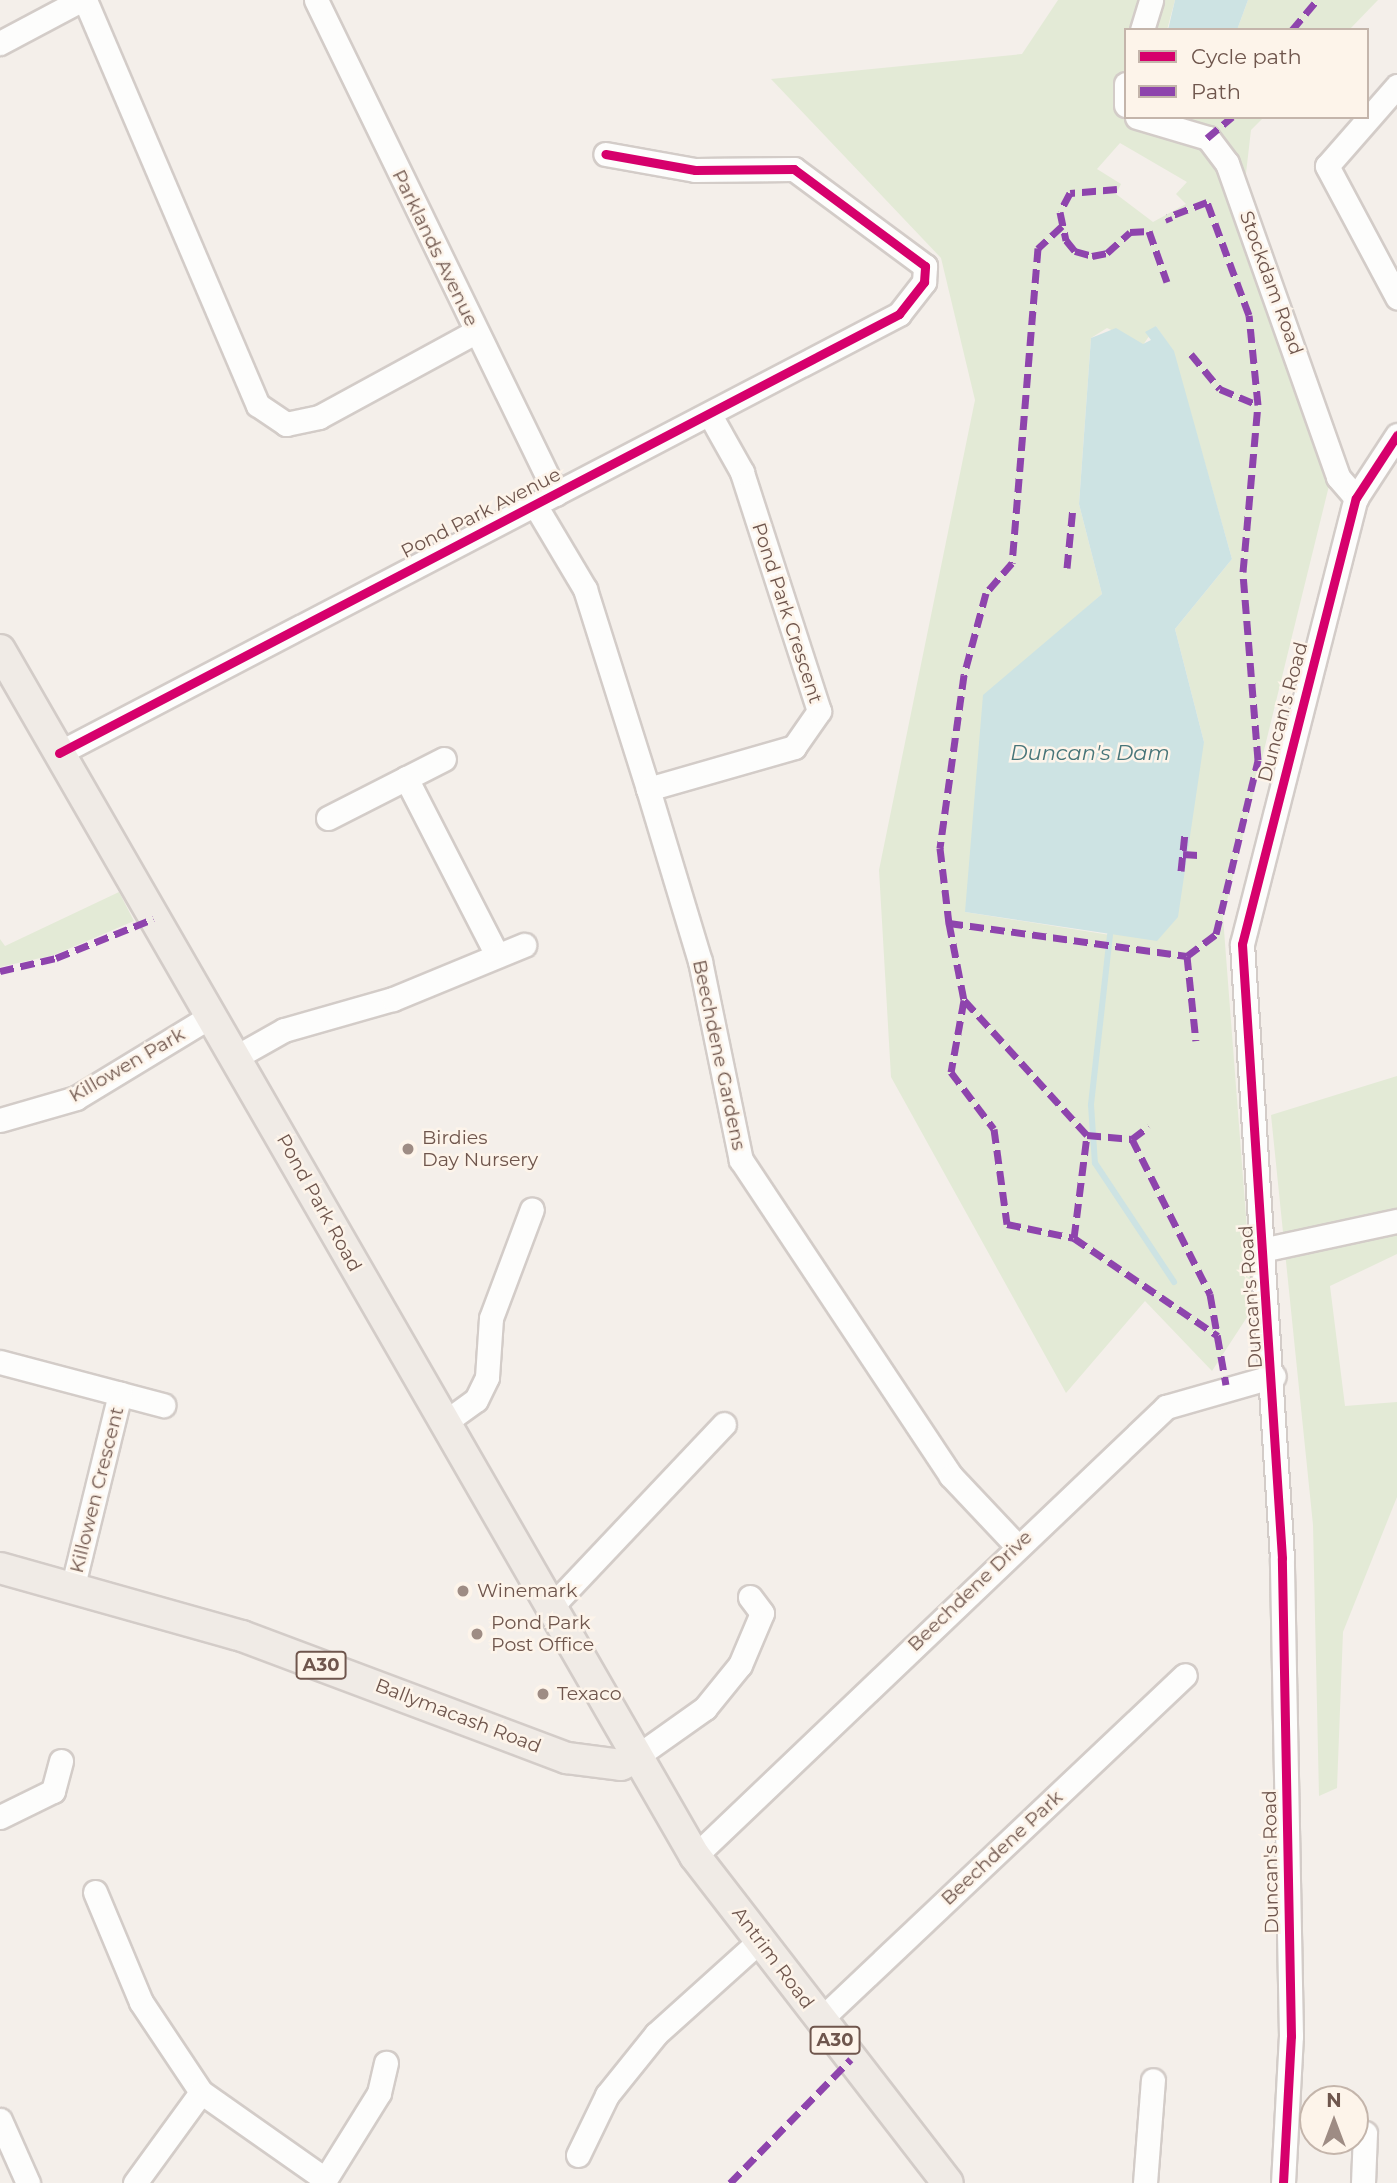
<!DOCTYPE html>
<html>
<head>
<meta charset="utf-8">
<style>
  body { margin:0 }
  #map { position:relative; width:1397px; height:2183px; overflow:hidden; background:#f4efea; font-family:Montserrat,sans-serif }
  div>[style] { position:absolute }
  .green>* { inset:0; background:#e3ead6 }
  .water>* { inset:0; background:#cde3e3 }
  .stream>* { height:6px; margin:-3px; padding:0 3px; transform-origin:3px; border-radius:3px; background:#cde3e3 }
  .roads { filter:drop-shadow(2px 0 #d3ccc8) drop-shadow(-2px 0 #d3ccc8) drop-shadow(0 2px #d3ccc8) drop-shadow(0 -2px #d3ccc8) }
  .minor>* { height:23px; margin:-11.5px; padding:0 11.5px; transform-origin:11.5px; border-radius:11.5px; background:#fdfdfc }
  .major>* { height:30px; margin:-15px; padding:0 15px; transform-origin:15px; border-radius:15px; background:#f0ebe6 }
  .quiet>* { height:7px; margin-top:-3.5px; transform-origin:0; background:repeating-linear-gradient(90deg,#8e44ad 0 14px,transparent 0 21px) }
  .cycleway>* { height:9px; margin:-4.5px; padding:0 4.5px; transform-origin:4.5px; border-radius:4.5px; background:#d6006c }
  .dots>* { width:19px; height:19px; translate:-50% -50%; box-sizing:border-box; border:4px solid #fdf4ea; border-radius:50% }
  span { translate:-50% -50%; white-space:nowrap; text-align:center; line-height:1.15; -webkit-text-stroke:5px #fdf4ea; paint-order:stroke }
  .shield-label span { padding:2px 5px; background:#fdf4ea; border:2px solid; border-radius:5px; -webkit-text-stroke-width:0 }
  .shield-label { font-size:18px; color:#6f564d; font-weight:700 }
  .street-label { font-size:19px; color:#6f564d }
  .poi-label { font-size:19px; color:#6f564d }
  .left { translate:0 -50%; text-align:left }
  .water-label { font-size:21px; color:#477579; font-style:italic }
  .legend { position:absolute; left:1124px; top:28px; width:245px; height:91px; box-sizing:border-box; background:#fdf4ea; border:2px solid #c4b5ab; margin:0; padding:9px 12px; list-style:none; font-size:21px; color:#6f564d }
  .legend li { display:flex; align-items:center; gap:14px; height:35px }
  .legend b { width:35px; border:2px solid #c4b5ab }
  .north { position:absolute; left:1299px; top:2085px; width:70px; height:70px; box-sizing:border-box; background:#fdf4ea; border:2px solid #c4b5ab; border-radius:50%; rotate:0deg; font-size:19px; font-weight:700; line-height:28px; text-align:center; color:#6f564d }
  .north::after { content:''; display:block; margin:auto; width:24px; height:32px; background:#9e8c84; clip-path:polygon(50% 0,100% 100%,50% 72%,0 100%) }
</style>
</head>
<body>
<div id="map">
  <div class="green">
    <i style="clip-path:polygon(evenodd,1058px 0,1175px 0,1167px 30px,1126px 30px,1126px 117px,1264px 117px,1251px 130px,1245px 182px,1340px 441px,1223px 917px,1253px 1308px,1212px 1371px,1145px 1301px,1066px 1393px,891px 1077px,879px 870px,975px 400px,941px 258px,771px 79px,1022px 54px,1058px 0,1120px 143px,1187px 182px,1176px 194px,1186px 204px,1153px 222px,1116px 194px,1121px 184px,1097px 169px,1120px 143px,1058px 0,1156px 326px,1173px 351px,1232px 559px,1175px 629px,1204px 742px,1110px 935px,965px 912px,1057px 634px,1102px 594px,1079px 504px,1091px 338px,1107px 328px,1143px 345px,1156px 326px)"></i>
    <i style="clip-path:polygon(1248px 0,1378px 0,1349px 30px,1237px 30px)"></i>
    <i style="clip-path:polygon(119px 892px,134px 921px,54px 955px,0 967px,0 939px,5px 946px)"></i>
    <i style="clip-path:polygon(1397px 1076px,1397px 1254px,1330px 1286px,1345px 1406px,1397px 1402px,1397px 1497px,1343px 1632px,1337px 1788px,1319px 1796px,1313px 1525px,1271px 1115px)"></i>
  </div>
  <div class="water">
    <i style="clip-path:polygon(1175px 0,1248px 0,1237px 30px,1168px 30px)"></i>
    <i style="clip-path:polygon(1156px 326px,1174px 351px,1232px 559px,1175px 629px,1204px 742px,1178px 917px,1157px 941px,965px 912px,983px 695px,1102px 594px,1079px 504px,1091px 338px,1116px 328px,1143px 344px,1151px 340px,1145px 332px)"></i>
  </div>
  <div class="stream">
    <i style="left:1110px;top:935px;width:171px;rotate:96.4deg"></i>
    <i style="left:1091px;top:1105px;width:58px;rotate:86.1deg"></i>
    <i style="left:1095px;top:1163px;width:143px;rotate:56.4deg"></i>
  </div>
  <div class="roads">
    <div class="minor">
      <i style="left:85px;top:0;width:440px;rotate:66.9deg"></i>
      <i style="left:258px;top:405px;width:34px;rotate:34deg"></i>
      <i style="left:286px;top:424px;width:34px;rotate:-12deg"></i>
      <i style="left:319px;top:417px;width:178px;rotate:-28.6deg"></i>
      <i style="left:316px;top:0;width:549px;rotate:64.09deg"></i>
      <i style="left:1142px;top:30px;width:31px;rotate:-73deg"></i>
      <i style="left:0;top:43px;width:92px;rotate:-28deg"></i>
      <i style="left:1126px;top:84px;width:21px;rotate:90deg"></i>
      <i style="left:1397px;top:86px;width:106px;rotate:131.2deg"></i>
      <i style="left:1327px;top:166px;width:149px;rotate:61.9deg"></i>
      <i style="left:1137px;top:117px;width:74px;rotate:16.5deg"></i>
      <i style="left:1208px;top:138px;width:31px;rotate:53deg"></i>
      <i style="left:1227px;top:163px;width:333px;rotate:70.5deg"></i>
      <i style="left:1338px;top:477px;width:28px;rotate:49deg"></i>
      <i style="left:535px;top:505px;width:98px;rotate:59.2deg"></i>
      <i style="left:585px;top:589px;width:210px;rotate:72.5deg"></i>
      <i style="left:648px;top:789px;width:180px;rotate:73.2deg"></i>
      <i style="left:700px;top:961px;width:203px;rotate:78.4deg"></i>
      <i style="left:741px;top:1160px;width:379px;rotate:56.4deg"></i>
      <i style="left:951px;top:1476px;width:96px;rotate:46.7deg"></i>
      <i style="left:59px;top:753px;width:948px;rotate:-27.59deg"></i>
      <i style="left:899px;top:314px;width:41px;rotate:-52deg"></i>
      <i style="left:924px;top:282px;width:16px;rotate:-86deg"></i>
      <i style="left:925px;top:266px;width:163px;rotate:-143.5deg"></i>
      <i style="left:794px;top:169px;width:99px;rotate:179.4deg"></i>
      <i style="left:695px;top:170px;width:91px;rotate:-169.9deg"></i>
      <i style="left:406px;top:778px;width:197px;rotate:62.8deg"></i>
      <i style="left:648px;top:789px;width:152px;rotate:-16deg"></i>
      <i style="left:794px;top:747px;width:44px;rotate:-55.2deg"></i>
      <i style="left:819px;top:711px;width:251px;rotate:-107.9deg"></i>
      <i style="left:742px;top:472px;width:65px;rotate:-119.3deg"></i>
      <i style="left:328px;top:818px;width:130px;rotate:-27deg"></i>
      <i style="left:236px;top:1057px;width:55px;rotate:-29.4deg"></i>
      <i style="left:284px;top:1030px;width:113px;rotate:-15.9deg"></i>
      <i style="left:393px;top:999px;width:142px;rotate:-22.4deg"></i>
      <i style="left:0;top:1120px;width:79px;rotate:-16.1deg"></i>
      <i style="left:76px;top:1098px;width:158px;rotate:-31.3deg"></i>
      <i style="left:1266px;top:1249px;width:134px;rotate:-12.1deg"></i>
      <i style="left:0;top:1362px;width:169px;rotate:14.8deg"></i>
      <i style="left:444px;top:1423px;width:39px;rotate:-36deg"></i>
      <i style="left:476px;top:1400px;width:25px;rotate:-64deg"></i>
      <i style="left:487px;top:1377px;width:59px;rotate:-86.1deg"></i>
      <i style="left:491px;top:1318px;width:116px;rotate:-69.4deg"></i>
      <i style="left:73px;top:1585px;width:197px;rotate:-76.2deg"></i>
      <i style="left:550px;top:1608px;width:253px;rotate:-46.6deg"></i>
      <i style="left:636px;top:1757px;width:85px;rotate:-35.4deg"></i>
      <i style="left:705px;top:1708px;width:55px;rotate:-50.9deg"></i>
      <i style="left:740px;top:1665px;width:56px;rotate:-67.1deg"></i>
      <i style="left:762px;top:1613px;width:20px;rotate:-127deg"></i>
      <i style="left:0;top:1817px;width:59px;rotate:-26.1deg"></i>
      <i style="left:53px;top:1791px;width:31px;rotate:-75deg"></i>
      <i style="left:695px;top:1856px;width:651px;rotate:-43.63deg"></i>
      <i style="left:1166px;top:1407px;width:112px;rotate:-16deg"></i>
      <i style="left:95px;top:1892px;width:119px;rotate:67.3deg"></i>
      <i style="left:141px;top:2002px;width:108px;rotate:56.3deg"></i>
      <i style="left:201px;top:2092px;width:151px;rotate:35.1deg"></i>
      <i style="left:820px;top:2020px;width:502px;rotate:-43.39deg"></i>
      <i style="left:0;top:2120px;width:69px;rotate:66deg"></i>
      <i style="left:578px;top:2155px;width:67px;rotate:-64.2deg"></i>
      <i style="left:607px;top:2095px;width:78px;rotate:-51.2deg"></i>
      <i style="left:656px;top:2034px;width:137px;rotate:-42deg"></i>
      <i style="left:135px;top:2183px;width:112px;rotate:-54deg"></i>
      <i style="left:323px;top:2183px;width:106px;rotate:-58.1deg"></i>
      <i style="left:379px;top:2093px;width:31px;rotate:-77deg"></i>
      <i style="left:1145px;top:2183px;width:103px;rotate:-85.6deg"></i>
      <i style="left:1283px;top:2183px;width:147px;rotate:-86.9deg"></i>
      <i style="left:1291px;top:2036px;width:478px;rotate:-91.1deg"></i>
      <i style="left:1282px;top:1558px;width:615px;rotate:-93.73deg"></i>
      <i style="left:1242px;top:944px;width:460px;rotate:-75.7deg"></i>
      <i style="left:1356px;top:498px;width:75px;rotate:-56.9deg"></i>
      <i style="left:1363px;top:2183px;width:50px;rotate:-87.7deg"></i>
    </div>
    <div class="major">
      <i style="left:0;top:650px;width:1392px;rotate:60.05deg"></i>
      <i style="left:695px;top:1856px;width:413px;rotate:52.3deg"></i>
      <i style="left:0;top:1568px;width:251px;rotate:15.7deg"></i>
      <i style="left:242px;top:1636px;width:347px;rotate:20.6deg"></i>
      <i style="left:567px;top:1758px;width:54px;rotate:7.4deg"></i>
      <i style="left:621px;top:1765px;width:17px;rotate:-28deg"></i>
    </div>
  </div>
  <div class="quiet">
    <i style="left:1292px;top:30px;width:39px;rotate:-50deg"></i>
    <i style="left:1207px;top:138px;width:33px;rotate:-40deg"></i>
    <i style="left:1117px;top:189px;width:47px;rotate:175.1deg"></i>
    <i style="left:1070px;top:193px;width:21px;rotate:118deg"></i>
    <i style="left:1060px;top:212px;width:29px;rotate:78deg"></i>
    <i style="left:1066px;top:240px;width:14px;rotate:51deg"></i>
    <i style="left:1075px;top:251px;width:18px;rotate:16deg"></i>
    <i style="left:1092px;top:256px;width:15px;rotate:-11deg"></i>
    <i style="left:1107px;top:253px;width:31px;rotate:-42deg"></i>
    <i style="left:1130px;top:232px;width:19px;rotate:-3deg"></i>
    <i style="left:1149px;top:231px;width:54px;rotate:70.6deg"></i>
    <i style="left:1062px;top:226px;width:33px;rotate:137deg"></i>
    <i style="left:1038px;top:248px;width:316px;rotate:94.7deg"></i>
    <i style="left:1012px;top:563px;width:40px;rotate:131deg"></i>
    <i style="left:986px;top:593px;width:85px;rotate:105deg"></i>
    <i style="left:964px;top:675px;width:175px;rotate:97.9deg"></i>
    <i style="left:940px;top:848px;width:76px;rotate:83.2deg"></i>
    <i style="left:949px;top:923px;width:240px;rotate:7.9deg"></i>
    <i style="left:1187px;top:956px;width:36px;rotate:-37deg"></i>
    <i style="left:1216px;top:934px;width:179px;rotate:-76.4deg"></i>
    <i style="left:1258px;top:760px;width:189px;rotate:-94.6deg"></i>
    <i style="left:1243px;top:572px;width:168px;rotate:-84.9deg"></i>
    <i style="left:1258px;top:405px;width:90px;rotate:-95.7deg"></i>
    <i style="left:1249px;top:315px;width:121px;rotate:-110.4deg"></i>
    <i style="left:1207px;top:202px;width:42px;rotate:159deg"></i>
    <i style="left:1168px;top:217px;width:5px;rotate:68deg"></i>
    <i style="left:1191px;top:354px;width:45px;rotate:50.4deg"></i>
    <i style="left:1220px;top:389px;width:41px;rotate:22.8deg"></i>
    <i style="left:1067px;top:568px;width:61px;rotate:-84.4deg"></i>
    <i style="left:1183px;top:854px;width:15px;rotate:4deg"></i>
    <i style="left:1181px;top:871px;width:38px;rotate:-84deg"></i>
    <i style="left:949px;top:923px;width:78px;rotate:79deg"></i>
    <i style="left:964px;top:1000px;width:73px;rotate:100.2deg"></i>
    <i style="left:951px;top:1072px;width:71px;rotate:53deg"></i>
    <i style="left:994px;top:1129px;width:96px;rotate:82.2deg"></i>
    <i style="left:1007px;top:1224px;width:68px;rotate:11.8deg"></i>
    <i style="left:1074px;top:1238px;width:104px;rotate:-82.8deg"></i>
    <i style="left:1087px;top:1135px;width:183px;rotate:-132.3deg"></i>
    <i style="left:1187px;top:956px;width:85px;rotate:84deg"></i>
    <i style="left:0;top:971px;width:57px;rotate:-13.1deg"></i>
    <i style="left:56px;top:958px;width:105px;rotate:-21.9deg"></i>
    <i style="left:1087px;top:1135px;width:45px;rotate:5.1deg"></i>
    <i style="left:1132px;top:1139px;width:174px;rotate:63.3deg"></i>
    <i style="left:1210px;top:1294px;width:92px;rotate:80deg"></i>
    <i style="left:1132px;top:1139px;width:21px;rotate:-37deg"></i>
    <i style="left:1074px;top:1238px;width:174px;rotate:34.2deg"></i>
    <i style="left:730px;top:2183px;width:173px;rotate:-45.7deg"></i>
  </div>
  <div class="cycleway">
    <i style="left:59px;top:753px;width:948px;rotate:-27.59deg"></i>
    <i style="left:899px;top:314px;width:41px;rotate:-52deg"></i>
    <i style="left:924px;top:282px;width:16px;rotate:-86deg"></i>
    <i style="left:925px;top:266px;width:163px;rotate:-143.5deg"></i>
    <i style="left:794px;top:169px;width:99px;rotate:179.4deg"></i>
    <i style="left:695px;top:170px;width:91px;rotate:-169.9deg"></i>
    <i style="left:1283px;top:2183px;width:147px;rotate:-86.9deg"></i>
    <i style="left:1291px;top:2036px;width:478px;rotate:-91.1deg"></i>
    <i style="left:1282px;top:1558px;width:615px;rotate:-93.73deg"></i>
    <i style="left:1242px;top:944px;width:460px;rotate:-75.7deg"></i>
    <i style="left:1356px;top:498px;width:75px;rotate:-56.9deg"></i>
  </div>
  <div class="dots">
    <i style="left:408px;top:1149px;background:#9e8c84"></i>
    <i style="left:463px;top:1591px;background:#9e8c84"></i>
    <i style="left:477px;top:1634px;background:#9e8c84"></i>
    <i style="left:543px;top:1694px;background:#9e8c84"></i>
  </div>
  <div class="shield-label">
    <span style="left:321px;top:1665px">A30</span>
    <span style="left:835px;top:2040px">A30</span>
  </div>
  <div class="street-label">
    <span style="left:435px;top:248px;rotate:64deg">Parklands Avenue</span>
    <span style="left:1271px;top:283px;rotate:70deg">Stockdam Road</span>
    <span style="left:481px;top:513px;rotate:-27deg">Pond Park Avenue</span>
    <span style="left:787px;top:613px;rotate:72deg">Pond Park Crescent</span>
    <span style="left:1283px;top:712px;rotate:-75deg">Duncan's Road</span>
    <span style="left:719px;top:1055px;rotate:78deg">Beechdene Gardens</span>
    <span style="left:127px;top:1065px;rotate:-30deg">Killowen Park</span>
    <span style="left:319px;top:1203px;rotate:61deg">Pond Park Road</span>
    <span style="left:1251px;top:1297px;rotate:-94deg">Duncan's Road</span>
    <span style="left:97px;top:1490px;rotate:-76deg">Killowen Crescent</span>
    <span style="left:970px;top:1591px;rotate:-44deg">Beechdene Drive</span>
    <span style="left:458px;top:1716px;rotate:21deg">Ballymacash Road</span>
    <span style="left:1002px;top:1848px;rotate:-43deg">Beechdene Park</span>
    <span style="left:1271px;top:1862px;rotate:-91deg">Duncan's Road</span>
    <span style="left:773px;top:1958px;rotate:53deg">Antrim Road</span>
  </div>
  <div class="poi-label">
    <span class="left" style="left:422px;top:1149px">Birdies<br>Day Nursery</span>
    <span class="left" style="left:477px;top:1591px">Winemark</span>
    <span class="left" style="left:491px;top:1634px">Pond Park<br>Post Office</span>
    <span class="left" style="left:557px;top:1694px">Texaco</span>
  </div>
  <div class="water-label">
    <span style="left:1090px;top:753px">Duncan's Dam</span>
  </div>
  <ul class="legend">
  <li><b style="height:9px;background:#d6006c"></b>Cycle path</li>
  <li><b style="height:9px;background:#8e44ad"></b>Path</li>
  </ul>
  <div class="north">N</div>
</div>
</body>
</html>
